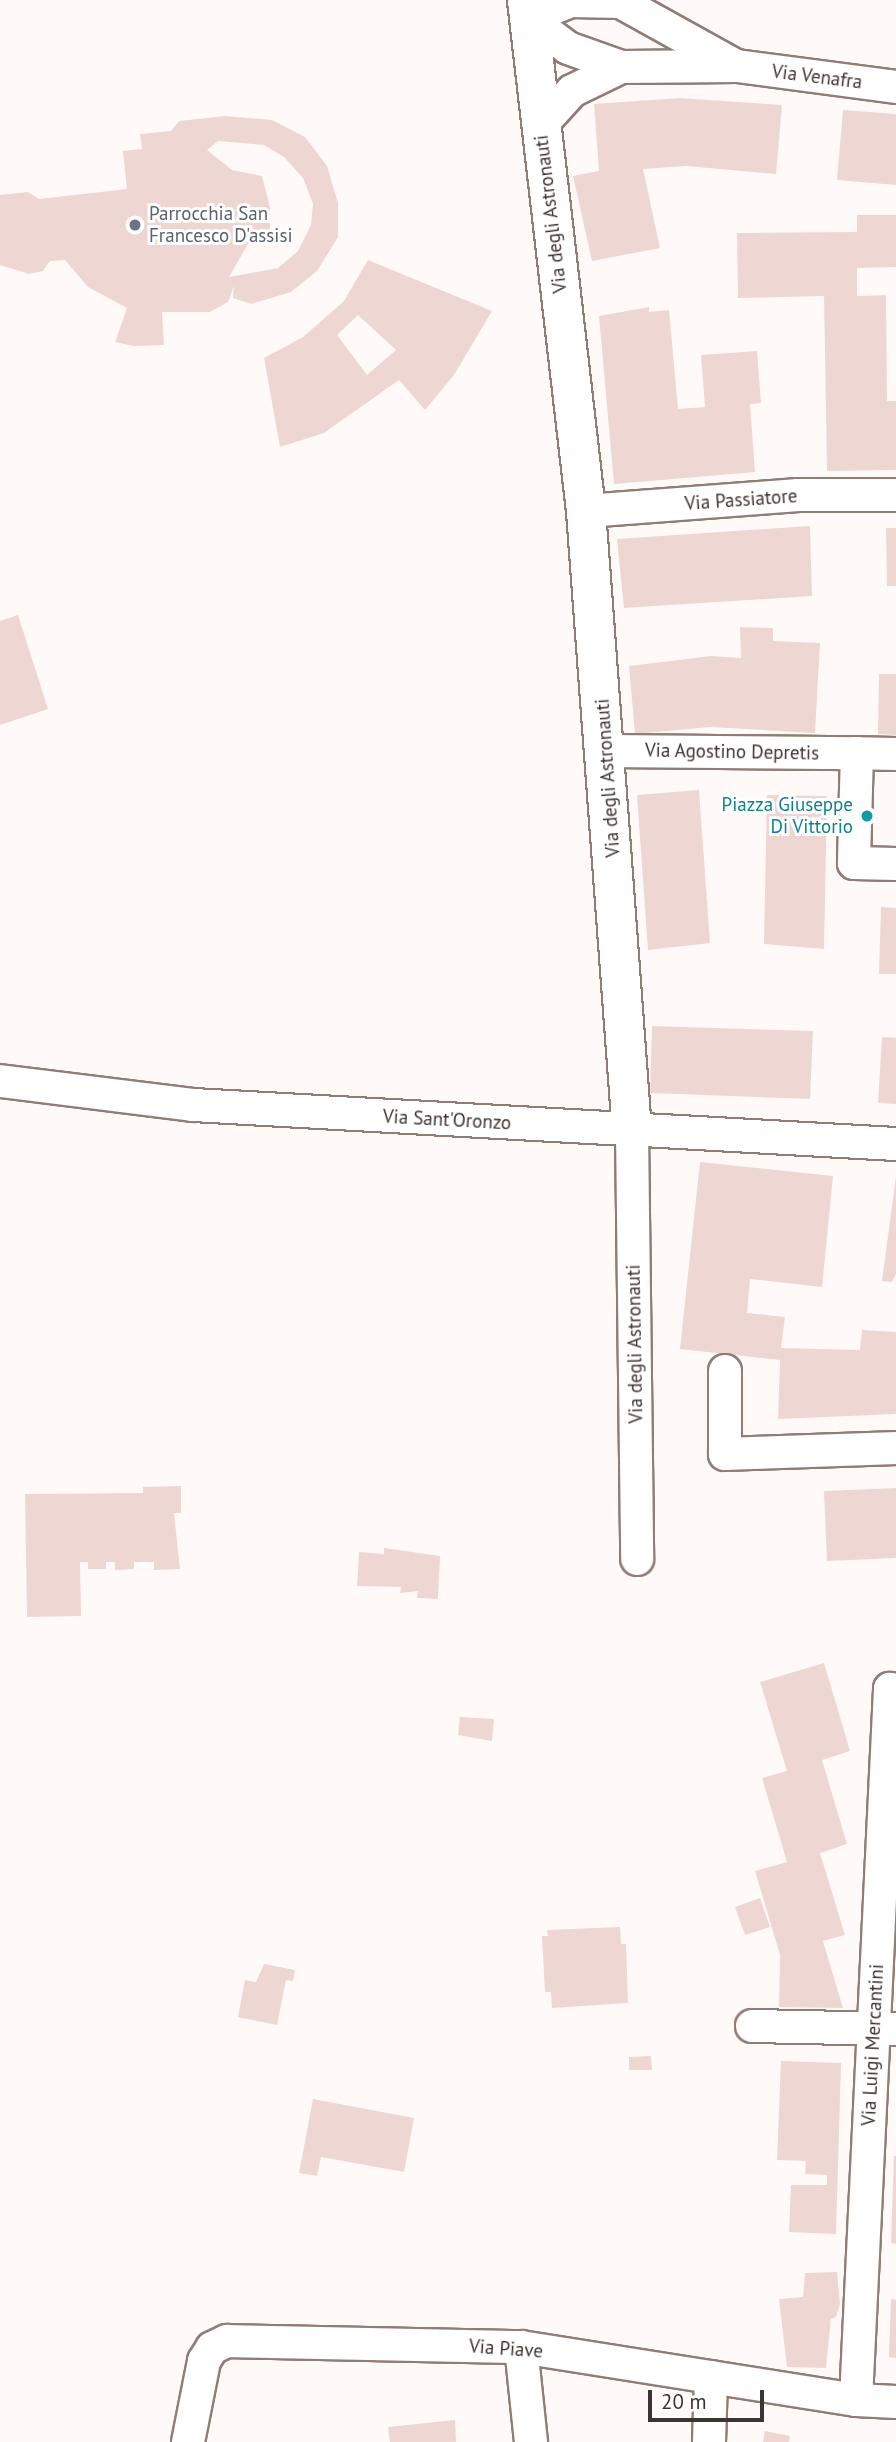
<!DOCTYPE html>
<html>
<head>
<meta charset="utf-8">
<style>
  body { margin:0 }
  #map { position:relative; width:896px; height:2442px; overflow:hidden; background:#fffaf8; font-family:"PT Sans",sans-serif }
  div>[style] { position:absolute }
  .building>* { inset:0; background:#eed7d2 }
  .roads { filter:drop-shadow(2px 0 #907d75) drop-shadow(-2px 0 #907d75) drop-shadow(0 2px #907d75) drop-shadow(0 -2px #907d75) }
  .street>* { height:32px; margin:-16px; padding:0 16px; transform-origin:16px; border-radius:16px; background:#fff }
  .secondary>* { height:38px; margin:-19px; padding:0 19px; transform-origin:19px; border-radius:19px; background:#fff }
  .dots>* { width:19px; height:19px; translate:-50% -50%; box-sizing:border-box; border:4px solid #fff; border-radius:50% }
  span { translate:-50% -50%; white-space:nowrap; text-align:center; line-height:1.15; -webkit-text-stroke:6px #fff; paint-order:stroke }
  .street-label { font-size:19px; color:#3d3431 }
  .worship-label { font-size:19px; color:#5b616d }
  .left { translate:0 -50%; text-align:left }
  .culture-label { font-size:19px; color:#0d838f }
  .right { translate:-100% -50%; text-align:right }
  .scale { position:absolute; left:648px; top:2390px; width:116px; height:32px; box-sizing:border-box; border:4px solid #3d3431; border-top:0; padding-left:9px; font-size:21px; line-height:24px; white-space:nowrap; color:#3d3431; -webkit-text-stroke:5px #fff; paint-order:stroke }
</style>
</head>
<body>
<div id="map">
  <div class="building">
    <i style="clip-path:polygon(680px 98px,782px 105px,776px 174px,686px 166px,643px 169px,660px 248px,592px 261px,573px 176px,599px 171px,594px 104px)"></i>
    <i style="clip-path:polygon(843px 110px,896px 114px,896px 185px,837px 180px)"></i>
    <i style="clip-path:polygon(evenodd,225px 116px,272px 120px,305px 137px,327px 166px,338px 203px,338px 237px,317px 271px,291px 292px,251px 304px,233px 298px,234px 286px,228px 302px,210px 312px,162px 312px,164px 345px,134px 346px,115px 342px,127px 308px,88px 287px,65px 260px,50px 261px,43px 271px,29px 274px,0 265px,0 195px,28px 192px,39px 199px,127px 189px,123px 151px,142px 149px,140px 134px,171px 131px,179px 121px,225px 116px,218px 141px,264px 145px,284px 157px,303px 178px,313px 204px,311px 225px,298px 251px,278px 268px,229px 277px,248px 244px,270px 242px,270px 207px,262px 176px,232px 170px,207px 150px,218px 141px)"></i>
    <i style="clip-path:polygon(857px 215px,896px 215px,896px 267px,857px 268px,857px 296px,886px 295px,887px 401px,896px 401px,896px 470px,827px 471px,824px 296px,738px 298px,737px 233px,857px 232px)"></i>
    <i style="clip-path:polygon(evenodd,368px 260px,492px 311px,454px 375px,425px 410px,399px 380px,324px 433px,280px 447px,264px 358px,303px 337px,344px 301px,368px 260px,358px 315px,396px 350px,367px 375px,337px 335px,358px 315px)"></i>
    <i style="clip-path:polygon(649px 307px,649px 312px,669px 310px,678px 409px,705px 407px,701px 355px,757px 351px,761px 403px,750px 404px,755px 472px,614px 484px,599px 316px)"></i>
    <i style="clip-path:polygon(810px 526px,812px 596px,624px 608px,617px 539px)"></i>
    <i style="clip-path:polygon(886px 528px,896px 528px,896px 586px,887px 586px)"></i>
    <i style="clip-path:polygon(18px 615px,48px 709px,0 725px,0 621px)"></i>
    <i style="clip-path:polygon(740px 627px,773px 628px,773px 641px,820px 643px,815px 733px,710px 727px,635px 734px,629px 666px,711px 656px,741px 658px)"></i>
    <i style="clip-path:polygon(879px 674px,896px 674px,896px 735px,878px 734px)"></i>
    <i style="clip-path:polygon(699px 790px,710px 943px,648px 950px,637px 795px)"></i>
    <i style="clip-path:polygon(767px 795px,827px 796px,824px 949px,764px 944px)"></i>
    <i style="clip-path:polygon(881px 907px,896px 908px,896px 974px,879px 974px)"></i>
    <i style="clip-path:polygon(652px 1026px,813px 1031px,810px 1099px,650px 1093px)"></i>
    <i style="clip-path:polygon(882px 1037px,896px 1038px,896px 1104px,878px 1103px)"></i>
    <i style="clip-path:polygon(700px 1162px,833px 1176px,822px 1287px,750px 1279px,747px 1313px,785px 1317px,781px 1348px,860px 1350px,862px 1330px,896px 1332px,896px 1414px,778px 1419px,780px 1360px,680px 1349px)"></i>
    <i style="clip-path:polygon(896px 1176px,896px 1274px,892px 1282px,882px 1281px)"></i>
    <i style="clip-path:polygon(181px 1486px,181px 1513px,174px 1513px,180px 1569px,154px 1570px,154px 1562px,134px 1562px,134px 1569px,115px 1570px,115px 1562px,106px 1562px,106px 1569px,88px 1569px,88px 1562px,80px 1562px,81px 1616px,27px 1617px,25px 1494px,143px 1493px,143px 1487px)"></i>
    <i style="clip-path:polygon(896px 1488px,896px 1558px,827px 1561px,824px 1491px)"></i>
    <i style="clip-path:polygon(384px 1548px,440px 1556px,438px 1599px,417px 1598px,418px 1591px,400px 1593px,401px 1587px,357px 1586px,359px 1552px,384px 1554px)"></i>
    <i style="clip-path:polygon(824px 1663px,850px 1751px,822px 1760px,847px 1844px,820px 1853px,845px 1935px,823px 1941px,843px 2008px,779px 2007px,780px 1955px,755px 1871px,787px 1862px,762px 1778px,787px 1771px,760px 1682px)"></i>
    <i style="clip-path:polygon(460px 1717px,494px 1719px,492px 1741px,458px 1735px)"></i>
    <i style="clip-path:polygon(760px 1898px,770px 1927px,745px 1935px,735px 1907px)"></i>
    <i style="clip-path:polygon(620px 1927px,621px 1944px,626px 1944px,628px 2003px,552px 2008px,551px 1992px,545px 1992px,542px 1936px,548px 1936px,547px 1930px)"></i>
    <i style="clip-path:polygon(264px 1964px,295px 1970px,293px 1981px,286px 1980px,277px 2025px,238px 2017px,245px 1980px,256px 1982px)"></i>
    <i style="clip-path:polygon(651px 2056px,652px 2070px,629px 2070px,629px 2057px)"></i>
    <i style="clip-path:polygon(781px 2061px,841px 2063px,836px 2234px,789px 2232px,791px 2185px,827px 2185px,827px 2175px,805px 2174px,806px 2161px,777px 2160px)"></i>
    <i style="clip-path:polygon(313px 2099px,414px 2118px,404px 2172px,321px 2157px,317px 2176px,299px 2173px)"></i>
    <i style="clip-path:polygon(894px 2156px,896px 2156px,896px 2244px,891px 2243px)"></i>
    <i style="clip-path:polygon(837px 2272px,840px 2304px,836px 2317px,831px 2319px,826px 2368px,787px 2367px,779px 2299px,803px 2297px,805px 2273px)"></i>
    <i style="clip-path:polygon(891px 2299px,896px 2300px,896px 2358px,889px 2357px)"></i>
    <i style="clip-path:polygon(455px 2420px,456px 2442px,390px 2442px,388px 2427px)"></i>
    <i style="clip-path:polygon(765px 2431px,790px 2436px,789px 2442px,763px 2442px)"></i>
  </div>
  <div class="roads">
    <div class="street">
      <i style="left:617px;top:0;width:136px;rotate:29deg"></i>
      <i style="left:528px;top:18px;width:50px;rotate:36.9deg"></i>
      <i style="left:568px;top:48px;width:56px;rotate:19.7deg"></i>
      <i style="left:621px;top:67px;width:116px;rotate:-0.5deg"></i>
      <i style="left:737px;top:66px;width:160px;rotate:7.5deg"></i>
      <i style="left:528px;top:18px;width:46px;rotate:-21.6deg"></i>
      <i style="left:571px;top:1px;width:49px;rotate:1.2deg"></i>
      <i style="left:541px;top:125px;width:46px;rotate:-47.6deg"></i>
      <i style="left:572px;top:91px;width:55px;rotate:-26.1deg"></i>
      <i style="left:586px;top:511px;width:213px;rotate:-4.3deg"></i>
      <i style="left:798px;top:495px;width:98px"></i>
      <i style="left:607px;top:751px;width:250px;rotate:0.5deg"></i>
      <i style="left:896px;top:754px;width:39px;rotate:-179deg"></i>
      <i style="left:857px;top:753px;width:110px;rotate:91.6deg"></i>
      <i style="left:854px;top:863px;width:42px;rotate:1.4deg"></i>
      <i style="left:0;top:1081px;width:194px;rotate:7.1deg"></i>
      <i style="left:193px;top:1105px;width:704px;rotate:3.18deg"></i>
      <i style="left:632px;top:1131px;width:428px;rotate:89.3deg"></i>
      <i style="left:725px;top:1371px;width:83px;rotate:90deg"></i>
      <i style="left:725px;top:1454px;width:171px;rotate:-2deg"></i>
      <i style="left:752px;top:2026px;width:143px;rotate:1.2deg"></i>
      <i style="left:521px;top:2347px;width:96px;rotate:84deg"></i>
      <i style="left:856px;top:2400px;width:712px;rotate:-87.26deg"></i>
      <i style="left:890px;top:1689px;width:6px;rotate:9deg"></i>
      <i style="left:188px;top:2442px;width:83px;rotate:-78.8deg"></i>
      <i style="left:204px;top:2361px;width:15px;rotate:-58deg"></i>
      <i style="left:212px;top:2348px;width:17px;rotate:-25deg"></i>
      <i style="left:227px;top:2341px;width:294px;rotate:1.2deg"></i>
      <i style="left:521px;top:2347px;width:339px;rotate:9deg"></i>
      <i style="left:856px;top:2400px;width:40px;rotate:2.9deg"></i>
      <i style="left:709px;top:2442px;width:65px;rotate:-88.2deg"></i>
    </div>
    <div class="secondary">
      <i style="left:527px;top:0;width:514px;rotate:83.41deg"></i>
      <i style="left:586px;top:511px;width:622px;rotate:85.76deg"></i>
    </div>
  </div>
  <div class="dots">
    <i style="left:135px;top:225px;background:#6b7280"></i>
    <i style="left:867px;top:816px;background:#0f9aa8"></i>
  </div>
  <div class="street-label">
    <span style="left:817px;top:77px;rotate:7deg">Via Venafra</span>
    <span style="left:551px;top:214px;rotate:-97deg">Via degli Astronauti</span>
    <span style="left:741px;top:500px;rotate:-4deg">Via Passiatore</span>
    <span style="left:732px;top:752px;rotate:1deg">Via Agostino Depretis</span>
    <span style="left:608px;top:778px;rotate:-94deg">Via degli Astronauti</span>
    <span style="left:447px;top:1120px;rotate:3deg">Via Sant'Oronzo</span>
    <span style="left:635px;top:1344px;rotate:-91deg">Via degli Astronauti</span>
    <span style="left:873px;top:2045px;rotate:-87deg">Via Luigi Mercantini</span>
    <span style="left:506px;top:2349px;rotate:4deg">Via Piave</span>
  </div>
  <div class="worship-label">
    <span class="left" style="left:149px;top:225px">Parrocchia San<br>Francesco D'assisi</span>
  </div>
  <div class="culture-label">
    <span class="right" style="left:853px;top:816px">Piazza Giuseppe<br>Di Vittorio</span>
  </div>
  <div class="scale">20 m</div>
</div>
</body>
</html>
